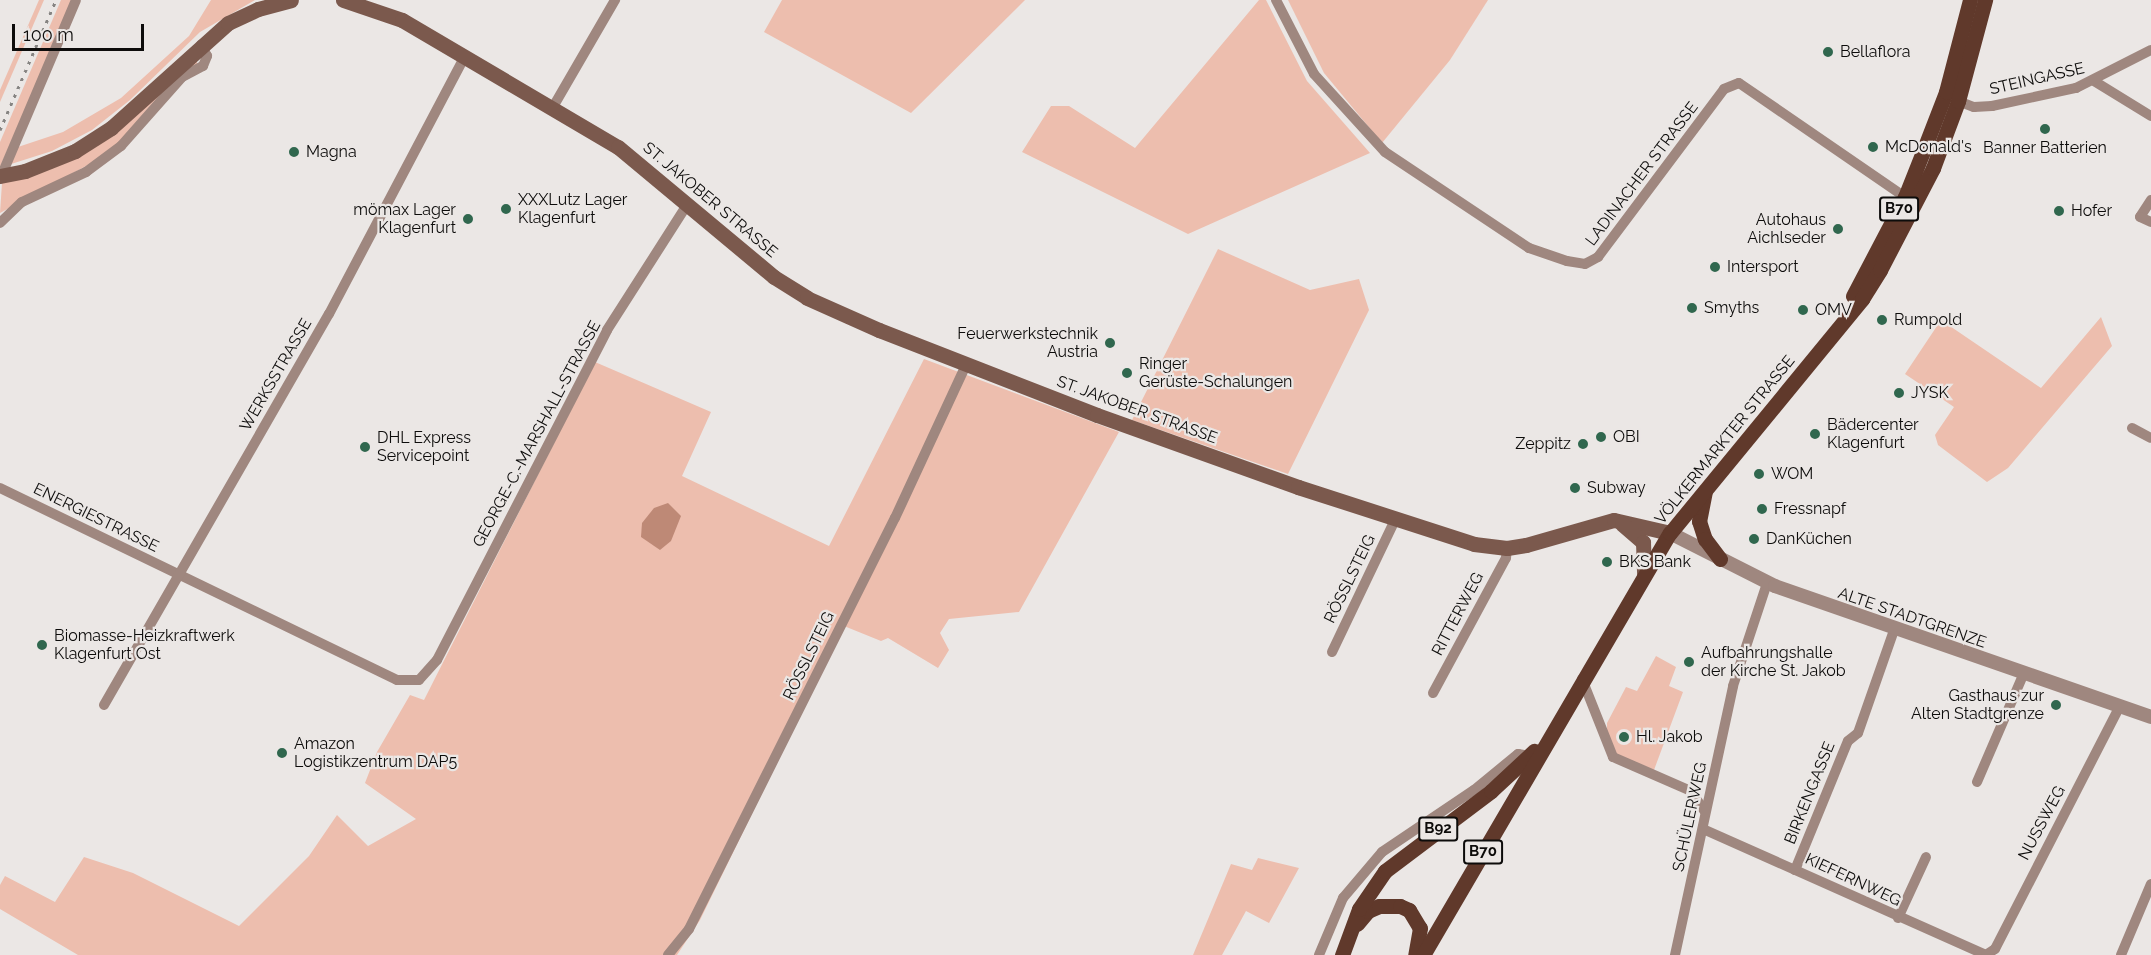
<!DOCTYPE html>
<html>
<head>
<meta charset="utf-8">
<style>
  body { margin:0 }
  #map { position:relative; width:2151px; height:955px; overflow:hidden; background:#ebe7e5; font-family:Raleway,sans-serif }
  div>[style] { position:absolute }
  .green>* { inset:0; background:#edbeae }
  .water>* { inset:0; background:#be8976 }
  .minor>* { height:10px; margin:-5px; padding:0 5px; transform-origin:5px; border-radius:5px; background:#9f877f }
  .tertiary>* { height:14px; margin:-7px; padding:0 7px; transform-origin:7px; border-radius:7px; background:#9f877f }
  .secondary>* { height:15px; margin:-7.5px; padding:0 7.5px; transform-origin:7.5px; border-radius:7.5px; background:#7b594d }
  .primary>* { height:15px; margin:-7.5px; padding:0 7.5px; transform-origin:7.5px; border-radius:7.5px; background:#60392b }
  .rail>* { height:3px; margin-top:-1.5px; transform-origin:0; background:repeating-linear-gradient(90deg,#868482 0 3px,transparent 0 9px) }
  .secondary-bridge>* { height:15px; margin:-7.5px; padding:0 7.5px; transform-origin:7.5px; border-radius:7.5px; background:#7b594d }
  .dots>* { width:16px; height:16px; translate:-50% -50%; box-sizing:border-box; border:3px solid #ebe7e5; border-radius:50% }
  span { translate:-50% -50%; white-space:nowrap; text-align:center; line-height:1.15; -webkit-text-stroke:4.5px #ebe7e5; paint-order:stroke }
  .shield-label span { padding:2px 4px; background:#ebe7e5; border:2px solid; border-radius:4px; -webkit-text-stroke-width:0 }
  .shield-label { font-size:15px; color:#0d0c0b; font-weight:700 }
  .poi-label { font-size:16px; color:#0d0c0b }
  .left { translate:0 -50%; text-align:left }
  .right { translate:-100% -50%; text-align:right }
  .street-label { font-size:16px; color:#0d0c0b }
  .scale { position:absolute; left:12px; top:24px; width:132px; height:27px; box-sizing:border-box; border:3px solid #0d0c0b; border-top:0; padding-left:8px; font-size:18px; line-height:21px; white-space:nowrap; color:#0d0c0b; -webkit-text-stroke:4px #ebe7e5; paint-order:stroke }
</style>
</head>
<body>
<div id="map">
  <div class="green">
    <i style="clip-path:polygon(39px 0,44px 0,0 102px,0 90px)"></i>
    <i style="clip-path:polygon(61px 0,73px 0,0 167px,0 142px)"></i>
    <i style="clip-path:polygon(211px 0,255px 0,200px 32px,130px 100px,92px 130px,52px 151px,8px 165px,15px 148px,63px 132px,121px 98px,189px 36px)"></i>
    <i style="clip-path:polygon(782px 0,1025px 0,911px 113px,764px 32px)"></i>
    <i style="clip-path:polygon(1259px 0,1266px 0,1307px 81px,1370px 153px,1188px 234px,1022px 152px,1051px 106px,1069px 106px,1135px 148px)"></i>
    <i style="clip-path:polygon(1288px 0,1488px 0,1450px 60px,1382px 143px,1324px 73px)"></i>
    <i style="clip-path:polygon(197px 58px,197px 65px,108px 154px,0 213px,2px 183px,44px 170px)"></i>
    <i style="clip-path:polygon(1218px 249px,1310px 290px,1359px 279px,1369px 310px,1288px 474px,1132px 420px)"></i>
    <i style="clip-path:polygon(2101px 317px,2112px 346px,2008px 468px,1987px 482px,1938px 445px,1935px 435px,1954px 407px,1905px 374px,1941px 320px,2041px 388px)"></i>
    <i style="clip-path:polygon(924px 359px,1119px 432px,1019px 612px,949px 619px,940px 633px,949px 650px,938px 668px,888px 638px,881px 641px,844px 626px,700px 920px,677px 955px,78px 955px,0 909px,0 885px,5px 876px,55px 902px,84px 857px,133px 873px,239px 926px,309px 856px,337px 815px,368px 846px,416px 819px,365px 783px,377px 752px,410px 695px,424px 700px,595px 362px,711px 412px,682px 476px,829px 546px)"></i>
    <i style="clip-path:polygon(1656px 656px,1676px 667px,1669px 686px,1683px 692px,1654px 770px,1616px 755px,1607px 744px,1607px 723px,1626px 687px,1637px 691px)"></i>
    <i style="clip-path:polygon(1258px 858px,1299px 868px,1269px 923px,1246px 911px,1222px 955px,1193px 955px,1231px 864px,1252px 870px)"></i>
  </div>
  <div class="water">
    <i style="clip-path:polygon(668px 503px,681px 516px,671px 541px,660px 550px,641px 537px,642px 523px,654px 508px)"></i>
  </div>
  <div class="minor">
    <i style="left:1276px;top:0;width:83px;rotate:62.8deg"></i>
    <i style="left:1314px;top:74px;width:105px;rotate:47.7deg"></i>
    <i style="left:1385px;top:152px;width:173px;rotate:33.7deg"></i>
    <i style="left:1529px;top:248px;width:40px;rotate:18.9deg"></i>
    <i style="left:1567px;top:261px;width:18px;rotate:9deg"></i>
    <i style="left:1585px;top:264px;width:15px;rotate:-28deg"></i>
    <i style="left:1598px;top:257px;width:210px;rotate:-53.1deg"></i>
    <i style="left:1724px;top:89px;width:16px;rotate:-22deg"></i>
    <i style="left:1739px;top:83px;width:206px;rotate:34.5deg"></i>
    <i style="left:2094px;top:81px;width:67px;rotate:31.6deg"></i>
    <i style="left:1958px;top:101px;width:17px;rotate:21deg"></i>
    <i style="left:1974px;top:107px;width:18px;rotate:-3deg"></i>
    <i style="left:1992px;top:106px;width:86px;rotate:-12.1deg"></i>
    <i style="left:2076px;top:88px;width:84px;rotate:-26.9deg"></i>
    <i style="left:553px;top:107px;width:124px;rotate:-59.9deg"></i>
    <i style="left:0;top:179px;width:194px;rotate:-67deg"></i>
    <i style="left:2151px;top:200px;width:20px;rotate:123deg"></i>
    <i style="left:2140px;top:217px;width:12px;rotate:24deg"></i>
    <i style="left:0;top:223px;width:30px;rotate:-44deg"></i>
    <i style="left:22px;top:202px;width:71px;rotate:-25.1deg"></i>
    <i style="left:86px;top:172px;width:44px;rotate:-36.6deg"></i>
    <i style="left:121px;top:146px;width:92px;rotate:-48.5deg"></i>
    <i style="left:182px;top:77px;width:24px;rotate:-28deg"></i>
    <i style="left:203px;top:66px;width:11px;rotate:-68deg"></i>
    <i style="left:207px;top:56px;width:13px;rotate:-117deg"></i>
    <i style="left:2132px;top:428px;width:21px;rotate:28deg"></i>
    <i style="left:0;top:488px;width:441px;rotate:25.8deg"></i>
    <i style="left:397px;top:680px;width:22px"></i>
    <i style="left:419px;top:680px;width:27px;rotate:-48deg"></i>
    <i style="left:437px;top:660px;width:371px;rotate:-62.7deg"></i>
    <i style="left:607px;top:330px;width:148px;rotate:-57.4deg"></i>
    <i style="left:1332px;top:652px;width:146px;rotate:-64.5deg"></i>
    <i style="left:1582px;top:679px;width:84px;rotate:68.3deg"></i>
    <i style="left:1613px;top:757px;width:85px;rotate:23.6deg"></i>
    <i style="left:1691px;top:791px;width:25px;rotate:56deg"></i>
    <i style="left:1433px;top:693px;width:153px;rotate:-61.6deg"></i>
    <i style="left:1506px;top:558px;width:10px;rotate:-84deg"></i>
    <i style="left:104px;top:705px;width:451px;rotate:-60.1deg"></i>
    <i style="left:329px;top:314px;width:292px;rotate:-62.2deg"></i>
    <i style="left:1977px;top:782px;width:119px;rotate:-66.7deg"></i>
    <i style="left:1703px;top:829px;width:310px;rotate:24deg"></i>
    <i style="left:1986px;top:955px;width:11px;rotate:-34deg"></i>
    <i style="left:1995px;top:949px;width:273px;rotate:-62.8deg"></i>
    <i style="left:1795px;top:870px;width:139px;rotate:-67.7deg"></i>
    <i style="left:1848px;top:741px;width:13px;rotate:-39deg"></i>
    <i style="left:1858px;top:733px;width:109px;rotate:-70.7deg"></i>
    <i style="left:1898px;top:918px;width:67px;rotate:-65.3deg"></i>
    <i style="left:668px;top:955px;width:33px;rotate:-51deg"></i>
    <i style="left:689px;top:929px;width:460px;rotate:-63.4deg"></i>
    <i style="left:895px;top:518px;width:169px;rotate:-65.1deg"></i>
    <i style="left:1319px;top:955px;width:62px;rotate:-67.2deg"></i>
    <i style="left:1343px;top:898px;width:60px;rotate:-49.7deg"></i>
    <i style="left:1382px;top:852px;width:111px;rotate:-34deg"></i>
    <i style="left:1474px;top:790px;width:57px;rotate:-39.3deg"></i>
    <i style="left:1518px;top:754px;width:12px;rotate:9deg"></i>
    <i style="left:1675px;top:955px;width:275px;rotate:-77.8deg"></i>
    <i style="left:1733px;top:686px;width:108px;rotate:-71.7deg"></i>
    <i style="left:2121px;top:955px;width:77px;rotate:-67.1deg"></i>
  </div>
  <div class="tertiary">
    <i style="left:1670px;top:533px;width:118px;rotate:26.8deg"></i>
    <i style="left:1775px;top:586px;width:398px;rotate:19.2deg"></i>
  </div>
  <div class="secondary">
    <i style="left:343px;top:0;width:62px;rotate:18.7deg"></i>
    <i style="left:402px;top:20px;width:251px;rotate:30.5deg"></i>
    <i style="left:618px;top:147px;width:203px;rotate:39.8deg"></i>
    <i style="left:774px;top:277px;width:39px;rotate:32deg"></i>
    <i style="left:807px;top:298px;width:79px;rotate:24deg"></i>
    <i style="left:879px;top:330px;width:234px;rotate:21.3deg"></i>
    <i style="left:1097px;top:415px;width:214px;rotate:19.7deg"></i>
    <i style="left:1298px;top:487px;width:185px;rotate:17.9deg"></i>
    <i style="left:1474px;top:544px;width:33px;rotate:7deg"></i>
    <i style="left:1507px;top:548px;width:19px;rotate:-9deg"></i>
    <i style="left:1526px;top:545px;width:91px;rotate:-15.9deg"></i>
    <i style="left:1614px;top:520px;width:57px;rotate:13.1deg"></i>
    <i style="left:25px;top:171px;width:54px;rotate:-21.8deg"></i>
    <i style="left:75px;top:151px;width:43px;rotate:-32.6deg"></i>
    <i style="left:111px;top:128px;width:157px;rotate:-41.9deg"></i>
    <i style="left:228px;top:23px;width:33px;rotate:-25deg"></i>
    <i style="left:258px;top:9px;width:34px;rotate:-15deg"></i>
    <i style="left:1622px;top:524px;width:28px;rotate:41deg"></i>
    <i style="left:1643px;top:542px;width:33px;rotate:88deg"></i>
  </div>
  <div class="primary">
    <i style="left:1853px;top:296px;width:112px;rotate:-62.3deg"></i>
    <i style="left:1905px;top:197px;width:52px;rotate:-68.4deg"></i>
    <i style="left:1924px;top:149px;width:61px;rotate:-68.9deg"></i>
    <i style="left:1946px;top:92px;width:95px;rotate:-75.4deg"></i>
    <i style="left:1705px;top:491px;width:31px;rotate:101deg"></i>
    <i style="left:1699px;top:521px;width:19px;rotate:72deg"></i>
    <i style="left:1705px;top:539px;width:25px;rotate:53deg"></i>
    <i style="left:1357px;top:924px;width:17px;rotate:-50deg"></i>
    <i style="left:1368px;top:911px;width:12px;rotate:-24deg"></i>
    <i style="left:1379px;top:906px;width:21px"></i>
    <i style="left:1400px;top:906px;width:10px;rotate:24deg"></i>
    <i style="left:1409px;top:910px;width:21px;rotate:59deg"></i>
    <i style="left:1420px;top:928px;width:27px;rotate:100deg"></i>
    <i style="left:1342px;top:955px;width:49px;rotate:-69.7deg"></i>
    <i style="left:1359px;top:909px;width:46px;rotate:-55.6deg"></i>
    <i style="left:1385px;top:871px;width:133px;rotate:-37deg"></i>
    <i style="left:1491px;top:791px;width:59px;rotate:-42.9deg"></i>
    <i style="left:1423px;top:955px;width:489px;rotate:-59.7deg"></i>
    <i style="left:1670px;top:533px;width:303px;rotate:-50.6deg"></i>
    <i style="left:1862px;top:299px;width:34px;rotate:-58deg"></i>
    <i style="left:1880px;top:270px;width:115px;rotate:-62.5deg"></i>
    <i style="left:1933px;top:168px;width:72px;rotate:-69.5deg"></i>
    <i style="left:1958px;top:101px;width:105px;rotate:-75deg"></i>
  </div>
  <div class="rail">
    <i style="left:0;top:130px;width:142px;rotate:-66.7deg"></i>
  </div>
  <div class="secondary-bridge">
    <i style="left:0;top:176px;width:25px;rotate:-11deg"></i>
  </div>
  <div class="dots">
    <i style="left:1828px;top:52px;background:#30674e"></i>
    <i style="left:2045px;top:129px;background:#30674e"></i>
    <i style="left:1873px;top:147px;background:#30674e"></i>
    <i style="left:294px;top:152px;background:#30674e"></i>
    <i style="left:506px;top:209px;background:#30674e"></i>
    <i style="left:2059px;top:211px;background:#30674e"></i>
    <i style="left:468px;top:219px;background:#30674e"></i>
    <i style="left:1838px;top:229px;background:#30674e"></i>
    <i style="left:1715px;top:267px;background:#30674e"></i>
    <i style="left:1692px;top:308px;background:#30674e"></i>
    <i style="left:1803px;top:310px;background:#30674e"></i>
    <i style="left:1882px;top:320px;background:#30674e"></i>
    <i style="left:1110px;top:343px;background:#30674e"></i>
    <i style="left:1127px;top:373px;background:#30674e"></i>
    <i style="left:1899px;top:393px;background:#30674e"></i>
    <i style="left:1815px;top:434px;background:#30674e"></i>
    <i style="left:1601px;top:437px;background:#30674e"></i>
    <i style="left:1583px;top:444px;background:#30674e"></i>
    <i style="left:365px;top:447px;background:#30674e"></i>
    <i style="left:1759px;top:474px;background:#30674e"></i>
    <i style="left:1575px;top:488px;background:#30674e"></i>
    <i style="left:1762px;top:509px;background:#30674e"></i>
    <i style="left:1754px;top:539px;background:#30674e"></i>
    <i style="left:1607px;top:562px;background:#30674e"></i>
    <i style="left:42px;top:645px;background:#30674e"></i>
    <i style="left:1689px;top:662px;background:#30674e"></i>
    <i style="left:2056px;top:705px;background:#30674e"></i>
    <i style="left:1624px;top:737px;background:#30674e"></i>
    <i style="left:282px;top:753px;background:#30674e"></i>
  </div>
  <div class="shield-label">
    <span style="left:1899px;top:209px">B70</span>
    <span style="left:1438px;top:829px">B92</span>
    <span style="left:1483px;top:852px">B70</span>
  </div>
  <div class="poi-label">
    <span class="left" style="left:1840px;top:52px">Bellaflora</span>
    <span class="left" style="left:1885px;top:147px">McDonald's</span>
    <span style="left:2045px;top:148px">Banner Batterien</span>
    <span class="left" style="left:306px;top:152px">Magna</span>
    <span class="left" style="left:518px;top:209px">XXXLutz Lager<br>Klagenfurt</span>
    <span class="right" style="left:456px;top:219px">mömax Lager<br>Klagenfurt</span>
    <span class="left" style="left:2071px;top:211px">Hofer</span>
    <span class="right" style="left:1826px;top:229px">Autohaus<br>Aichlseder</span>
    <span class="left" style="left:1727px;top:267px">Intersport</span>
    <span class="left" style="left:1704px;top:308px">Smyths</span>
    <span class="left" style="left:1815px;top:310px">OMV</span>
    <span class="left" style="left:1894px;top:320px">Rumpold</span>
    <span class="right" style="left:1098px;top:343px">Feuerwerkstechnik<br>Austria</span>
    <span class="left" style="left:1139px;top:373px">Ringer<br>Gerüste-Schalungen</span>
    <span class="left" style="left:1911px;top:393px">JYSK</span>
    <span class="left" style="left:1827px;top:434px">Bädercenter<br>Klagenfurt</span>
    <span class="left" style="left:1613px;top:437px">OBI</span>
    <span class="left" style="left:377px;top:447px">DHL Express<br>Servicepoint</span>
    <span class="right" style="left:1571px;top:444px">Zeppitz</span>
    <span class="left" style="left:1771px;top:474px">WOM</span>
    <span class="left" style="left:1587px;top:488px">Subway</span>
    <span class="left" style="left:1774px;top:509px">Fressnapf</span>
    <span class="left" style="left:1766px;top:539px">DanKüchen</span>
    <span class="left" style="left:1619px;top:562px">BKS Bank</span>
    <span class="left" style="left:54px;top:645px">Biomasse-Heizkraftwerk<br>Klagenfurt Ost</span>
    <span class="left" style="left:1701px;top:662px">Aufbahrungshalle<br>der Kirche St. Jakob</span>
    <span class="right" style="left:2044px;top:705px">Gasthaus zur<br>Alten Stadtgrenze</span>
    <span class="left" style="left:1636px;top:737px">Hl. Jakob</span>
    <span class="left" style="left:294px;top:753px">Amazon<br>Logistikzentrum DAP5</span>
  </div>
  <div class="street-label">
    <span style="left:2037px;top:79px;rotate:-13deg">STEINGASSE</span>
    <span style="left:1642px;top:174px;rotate:-53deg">LADINACHER STRASSE</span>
    <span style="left:710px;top:200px;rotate:40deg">ST. JAKOBER STRASSE</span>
    <span style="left:276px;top:375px;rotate:-60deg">WERKSSTRASSE</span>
    <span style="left:1137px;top:410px;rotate:20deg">ST. JAKOBER STRASSE</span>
    <span style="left:537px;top:434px;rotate:-62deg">GEORGE-C.-MARSHALL-STRASSE</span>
    <span style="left:1725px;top:440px;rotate:-51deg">VÖLKERMARKTER STRASSE</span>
    <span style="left:96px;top:518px;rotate:26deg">ENERGIESTRASSE</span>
    <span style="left:1350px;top:579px;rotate:-64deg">RÖSSLSTEIG</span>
    <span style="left:1458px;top:614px;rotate:-62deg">RITTERWEG</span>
    <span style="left:1912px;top:618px;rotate:19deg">ALTE STADTGRENZE</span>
    <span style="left:809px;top:656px;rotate:-64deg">RÖSSLSTEIG</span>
    <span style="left:1810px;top:793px;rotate:-68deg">BIRKENGASSE</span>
    <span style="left:1690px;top:817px;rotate:-78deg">SCHÜLERWEG</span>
    <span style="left:2042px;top:823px;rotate:-62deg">NUSSWEG</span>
    <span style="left:1853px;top:880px;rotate:25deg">KIEFERNWEG</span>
  </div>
  <div class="scale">100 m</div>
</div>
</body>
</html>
